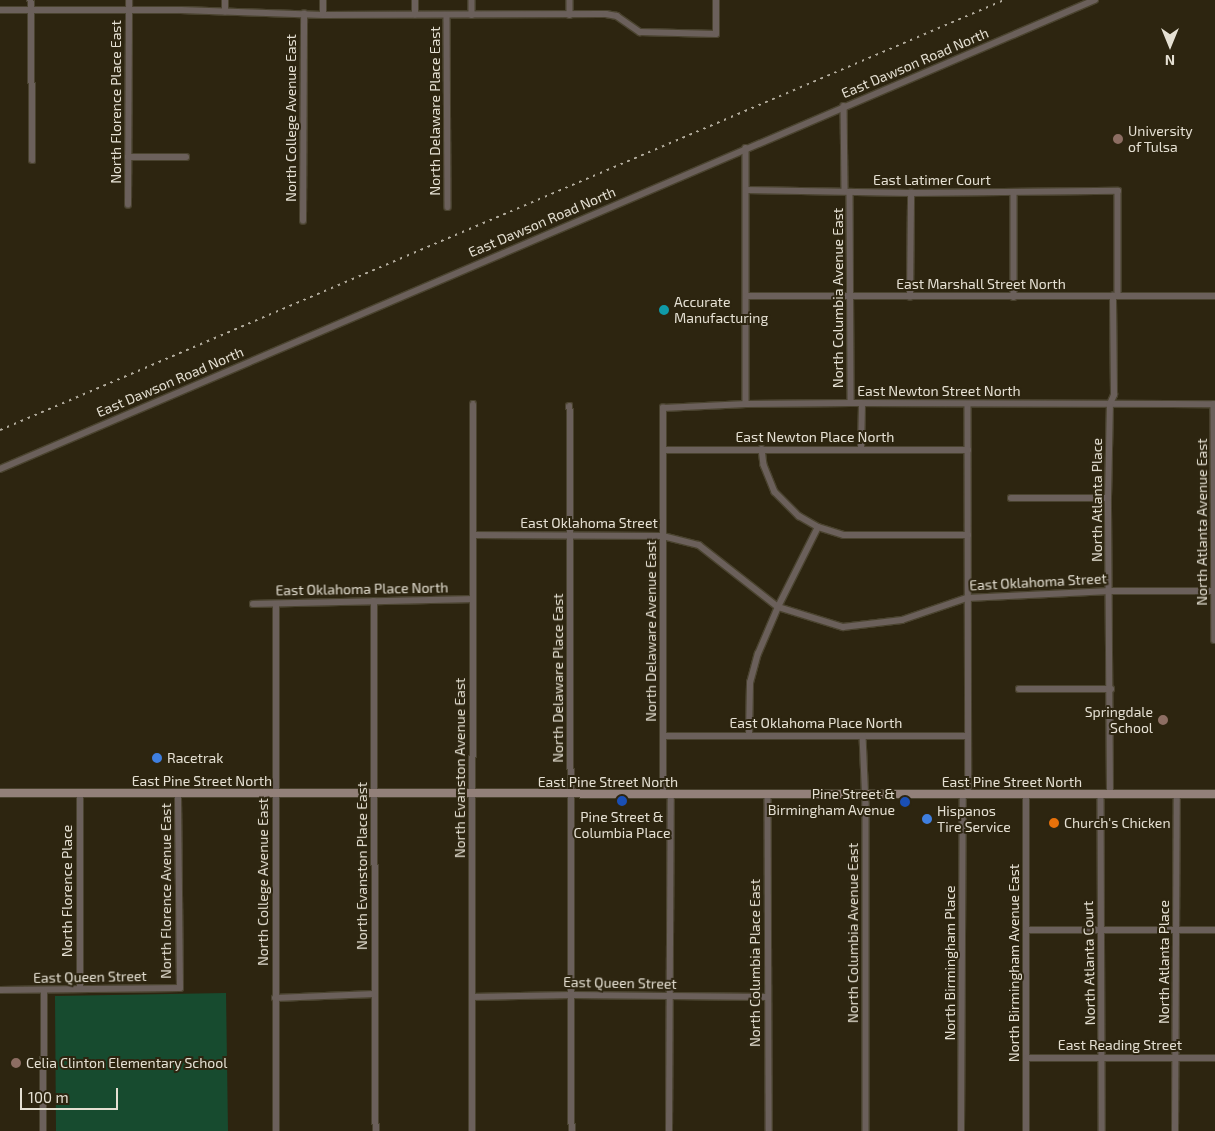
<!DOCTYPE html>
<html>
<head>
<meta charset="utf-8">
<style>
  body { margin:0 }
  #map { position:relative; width:1215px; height:1131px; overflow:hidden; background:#2d2510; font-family:"Exo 2",sans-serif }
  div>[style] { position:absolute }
  .green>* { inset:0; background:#174b2f }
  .roads { filter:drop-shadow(1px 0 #4a432f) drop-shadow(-1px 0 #4a432f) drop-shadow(0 1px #4a432f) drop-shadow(0 -1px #4a432f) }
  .street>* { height:5.5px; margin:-2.75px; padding:0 2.75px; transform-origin:2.75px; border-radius:2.75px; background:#6b605b }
  .secondary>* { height:8px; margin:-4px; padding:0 4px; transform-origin:4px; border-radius:4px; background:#928079 }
  .rail>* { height:2px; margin-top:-1px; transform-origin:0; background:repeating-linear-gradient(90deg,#b1ab9c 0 2.5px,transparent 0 7.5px) }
  .dots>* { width:14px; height:14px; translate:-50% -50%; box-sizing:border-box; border:2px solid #2d2510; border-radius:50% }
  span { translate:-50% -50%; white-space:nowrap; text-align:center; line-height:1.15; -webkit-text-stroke:4px #2d2510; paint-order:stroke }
  .street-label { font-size:14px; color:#e5e0d3 }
  .poi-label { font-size:14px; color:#e5e0d3 }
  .left { translate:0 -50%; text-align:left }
  .right { translate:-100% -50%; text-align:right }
  .north { position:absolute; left:1145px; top:20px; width:50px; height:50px; -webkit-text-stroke:4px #2d2510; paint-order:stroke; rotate:180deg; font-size:14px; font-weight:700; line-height:20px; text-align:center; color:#e5e0d3 }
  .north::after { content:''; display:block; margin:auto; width:18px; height:22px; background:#e5e0d3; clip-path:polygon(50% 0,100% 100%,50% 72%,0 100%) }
  .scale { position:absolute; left:20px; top:1088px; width:98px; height:22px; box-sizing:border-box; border:2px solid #e5e0d3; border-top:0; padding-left:6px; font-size:15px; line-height:18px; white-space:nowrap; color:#e5e0d3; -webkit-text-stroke:4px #2d2510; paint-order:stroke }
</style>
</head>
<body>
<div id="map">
  <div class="green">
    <i style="clip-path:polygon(226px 993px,228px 1131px,56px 1131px,55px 996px)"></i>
  </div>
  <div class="roads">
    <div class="street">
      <i style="left:31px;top:0;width:160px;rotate:89.3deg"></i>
      <i style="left:472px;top:0;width:15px;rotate:90deg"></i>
      <i style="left:570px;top:0;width:15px;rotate:90deg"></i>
      <i style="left:0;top:10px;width:181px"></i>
      <i style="left:181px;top:10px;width:142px;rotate:2deg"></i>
      <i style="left:323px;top:15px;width:283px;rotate:-0.2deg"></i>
      <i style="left:606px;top:14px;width:11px;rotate:10deg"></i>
      <i style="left:617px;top:16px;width:28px;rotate:35deg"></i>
      <i style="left:640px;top:32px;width:76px;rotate:1.5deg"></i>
      <i style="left:716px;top:34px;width:34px;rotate:-90deg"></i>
      <i style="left:225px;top:12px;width:12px;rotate:-90deg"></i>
      <i style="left:323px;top:15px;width:15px;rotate:-90deg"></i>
      <i style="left:415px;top:15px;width:15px;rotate:-90deg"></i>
      <i style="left:447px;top:15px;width:192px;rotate:89.7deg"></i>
      <i style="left:844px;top:106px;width:84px;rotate:89.3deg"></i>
      <i style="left:746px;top:148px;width:256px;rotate:90deg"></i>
      <i style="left:128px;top:157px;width:58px"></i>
      <i style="left:746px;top:190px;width:165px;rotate:1deg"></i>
      <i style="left:911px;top:193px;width:207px;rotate:-0.6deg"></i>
      <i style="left:1118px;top:191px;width:105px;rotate:90deg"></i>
      <i style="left:1014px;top:192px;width:105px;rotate:90deg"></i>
      <i style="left:850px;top:193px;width:210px;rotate:89.7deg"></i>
      <i style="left:128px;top:205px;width:205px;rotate:-89.7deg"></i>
      <i style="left:303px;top:221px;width:207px;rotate:-89.7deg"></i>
      <i style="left:746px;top:296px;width:469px"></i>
      <i style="left:910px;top:297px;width:104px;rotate:-89.4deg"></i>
      <i style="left:968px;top:404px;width:390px;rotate:89.9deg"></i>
      <i style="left:1214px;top:404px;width:236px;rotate:89.8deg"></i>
      <i style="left:570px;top:406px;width:725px;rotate:89.84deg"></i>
      <i style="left:762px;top:449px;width:16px;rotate:83deg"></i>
      <i style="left:764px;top:465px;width:29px;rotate:68deg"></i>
      <i style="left:775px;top:492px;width:34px;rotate:45deg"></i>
      <i style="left:799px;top:516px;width:22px;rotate:30deg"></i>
      <i style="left:818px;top:527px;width:27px;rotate:17deg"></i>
      <i style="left:844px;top:535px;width:124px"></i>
      <i style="left:861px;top:449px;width:45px;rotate:-88.7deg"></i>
      <i style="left:663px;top:450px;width:305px"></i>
      <i style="left:0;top:469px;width:1191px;rotate:-23.19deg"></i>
      <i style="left:1011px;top:498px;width:97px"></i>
      <i style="left:473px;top:535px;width:190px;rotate:0.3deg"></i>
      <i style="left:663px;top:536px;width:37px;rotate:14deg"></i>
      <i style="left:699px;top:545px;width:100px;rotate:38.1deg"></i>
      <i style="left:778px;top:607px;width:68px;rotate:17.1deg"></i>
      <i style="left:843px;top:627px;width:59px;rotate:-6.8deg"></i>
      <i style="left:902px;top:620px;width:69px;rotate:-18.7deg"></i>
      <i style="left:967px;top:598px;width:143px;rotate:-2.8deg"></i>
      <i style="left:1110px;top:591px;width:105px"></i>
      <i style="left:374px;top:601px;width:530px;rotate:89.78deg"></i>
      <i style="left:253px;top:604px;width:220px;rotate:-1.3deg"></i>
      <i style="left:1019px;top:689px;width:92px"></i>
      <i style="left:664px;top:736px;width:304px"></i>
      <i style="left:749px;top:736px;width:53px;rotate:-88.9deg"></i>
      <i style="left:750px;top:683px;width:30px;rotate:-75deg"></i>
      <i style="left:758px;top:654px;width:51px;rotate:-66.9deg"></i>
      <i style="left:778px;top:607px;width:89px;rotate:-63.4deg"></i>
      <i style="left:863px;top:736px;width:68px;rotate:87.5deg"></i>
      <i style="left:866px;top:804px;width:327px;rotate:90deg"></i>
      <i style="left:663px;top:794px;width:386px;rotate:-90deg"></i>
      <i style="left:663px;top:408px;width:83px;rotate:-2.8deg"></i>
      <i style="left:746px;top:404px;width:105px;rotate:-0.5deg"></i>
      <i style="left:851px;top:403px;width:364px;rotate:0.2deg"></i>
      <i style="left:768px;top:794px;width:337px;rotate:89.8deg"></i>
      <i style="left:1026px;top:794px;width:337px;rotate:90deg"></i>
      <i style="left:1101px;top:794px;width:337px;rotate:89.8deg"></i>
      <i style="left:1110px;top:794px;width:296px;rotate:-90.4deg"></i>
      <i style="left:1108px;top:498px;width:94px;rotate:-88.8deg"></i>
      <i style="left:1110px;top:404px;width:10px;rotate:-66deg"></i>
      <i style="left:1114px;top:395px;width:99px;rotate:-90.6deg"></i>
      <i style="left:1026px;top:930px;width:189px"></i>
      <i style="left:80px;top:989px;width:196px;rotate:-90deg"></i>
      <i style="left:0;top:990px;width:180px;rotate:-0.6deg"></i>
      <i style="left:180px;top:988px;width:195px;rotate:-90.6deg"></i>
      <i style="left:472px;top:997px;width:100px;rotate:-1.1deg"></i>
      <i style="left:572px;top:995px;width:196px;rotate:0.6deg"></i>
      <i style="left:275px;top:998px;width:99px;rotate:-2.3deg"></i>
      <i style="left:1026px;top:1058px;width:189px"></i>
      <i style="left:43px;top:1131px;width:140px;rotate:-89.6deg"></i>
      <i style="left:276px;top:1131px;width:527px;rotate:-90deg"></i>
      <i style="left:472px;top:1131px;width:726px;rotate:-89.92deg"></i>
      <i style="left:669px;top:1131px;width:337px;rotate:-89.7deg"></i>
      <i style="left:961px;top:1131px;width:337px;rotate:-89.7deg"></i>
      <i style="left:1175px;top:1131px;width:337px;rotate:-89.7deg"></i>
    </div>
    <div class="secondary">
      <i style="left:0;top:793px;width:1215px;rotate:0.05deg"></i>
    </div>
  </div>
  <div class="rail">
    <i style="left:0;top:430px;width:1092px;rotate:-23.18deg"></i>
  </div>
  <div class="dots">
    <i style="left:1118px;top:139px;background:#8d6e63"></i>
    <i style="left:664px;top:310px;background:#0f9aa8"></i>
    <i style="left:1163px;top:720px;background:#8d6e63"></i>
    <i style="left:157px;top:758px;background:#3f7fe0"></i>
    <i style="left:622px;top:801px;background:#1a4fb4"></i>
    <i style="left:905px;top:802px;background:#1a4fb4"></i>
    <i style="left:927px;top:819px;background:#3f7fe0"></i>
    <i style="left:1054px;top:823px;background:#e8710a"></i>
    <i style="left:16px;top:1063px;background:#8d6e63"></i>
  </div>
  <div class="street-label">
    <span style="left:915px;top:63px;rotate:-23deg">East Dawson Road North</span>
    <span style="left:116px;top:102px;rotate:-90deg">North Florence Place East</span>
    <span style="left:435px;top:111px;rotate:-90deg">North Delaware Place East</span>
    <span style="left:291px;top:118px;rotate:-90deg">North College Avenue East</span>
    <span style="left:932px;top:180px">East Latimer Court</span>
    <span style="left:542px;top:222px;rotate:-23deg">East Dawson Road North</span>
    <span style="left:981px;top:284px">East Marshall Street North</span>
    <span style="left:838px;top:298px;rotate:-90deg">North Columbia Avenue East</span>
    <span style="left:170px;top:382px;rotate:-23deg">East Dawson Road North</span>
    <span style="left:939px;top:391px">East Newton Street North</span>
    <span style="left:815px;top:437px">East Newton Place North</span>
    <span style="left:1097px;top:500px;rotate:-90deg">North Atlanta Place</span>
    <span style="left:1202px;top:522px;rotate:-90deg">North Atlanta Avenue East</span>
    <span style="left:589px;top:523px">East Oklahoma Street</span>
    <span style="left:1038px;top:582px;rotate:-3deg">East Oklahoma Street</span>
    <span style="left:362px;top:589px;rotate:-1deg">East Oklahoma Place North</span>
    <span style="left:651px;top:631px;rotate:-90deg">North Delaware Avenue East</span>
    <span style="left:558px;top:678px;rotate:-90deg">North Delaware Place East</span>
    <span style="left:816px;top:723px">East Oklahoma Place North</span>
    <span style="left:460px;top:768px;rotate:-90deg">North Evanston Avenue East</span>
    <span style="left:202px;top:781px">East Pine Street North</span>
    <span style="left:608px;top:782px">East Pine Street North</span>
    <span style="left:1012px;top:782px">East Pine Street North</span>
    <span style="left:362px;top:866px;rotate:-90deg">North Evanston Place East</span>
    <span style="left:263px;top:882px;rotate:-90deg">North College Avenue East</span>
    <span style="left:67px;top:891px;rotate:-90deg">North Florence Place</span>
    <span style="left:166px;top:891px;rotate:-90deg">North Florence Avenue East</span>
    <span style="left:853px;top:933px;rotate:-90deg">North Columbia Avenue East</span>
    <span style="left:1164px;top:962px;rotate:-90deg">North Atlanta Place</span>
    <span style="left:755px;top:963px;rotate:-90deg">North Columbia Place East</span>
    <span style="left:950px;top:963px;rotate:-90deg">North Birmingham Place</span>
    <span style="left:1014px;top:963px;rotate:-90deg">North Birmingham Avenue East</span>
    <span style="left:1089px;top:963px;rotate:-91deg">North Atlanta Court</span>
    <span style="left:90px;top:977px;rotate:-1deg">East Queen Street</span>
    <span style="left:620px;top:983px;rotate:1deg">East Queen Street</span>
    <span style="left:1120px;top:1045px">East Reading Street</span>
  </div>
  <div class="poi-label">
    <span class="left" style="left:1128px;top:139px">University<br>of Tulsa</span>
    <span class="left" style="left:674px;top:310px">Accurate<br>Manufacturing</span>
    <span class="right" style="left:1153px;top:720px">Springdale<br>School</span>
    <span class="left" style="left:167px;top:758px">Racetrak</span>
    <span class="right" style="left:895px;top:802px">Pine Street &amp;<br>Birmingham Avenue</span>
    <span class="left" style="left:937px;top:819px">Hispanos<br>Tire Service</span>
    <span style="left:622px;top:825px">Pine Street &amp;<br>Columbia Place</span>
    <span class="left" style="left:1064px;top:823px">Church's Chicken</span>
    <span class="left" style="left:26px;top:1063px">Celia Clinton Elementary School</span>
  </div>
  <div class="north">N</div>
  <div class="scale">100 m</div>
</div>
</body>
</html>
